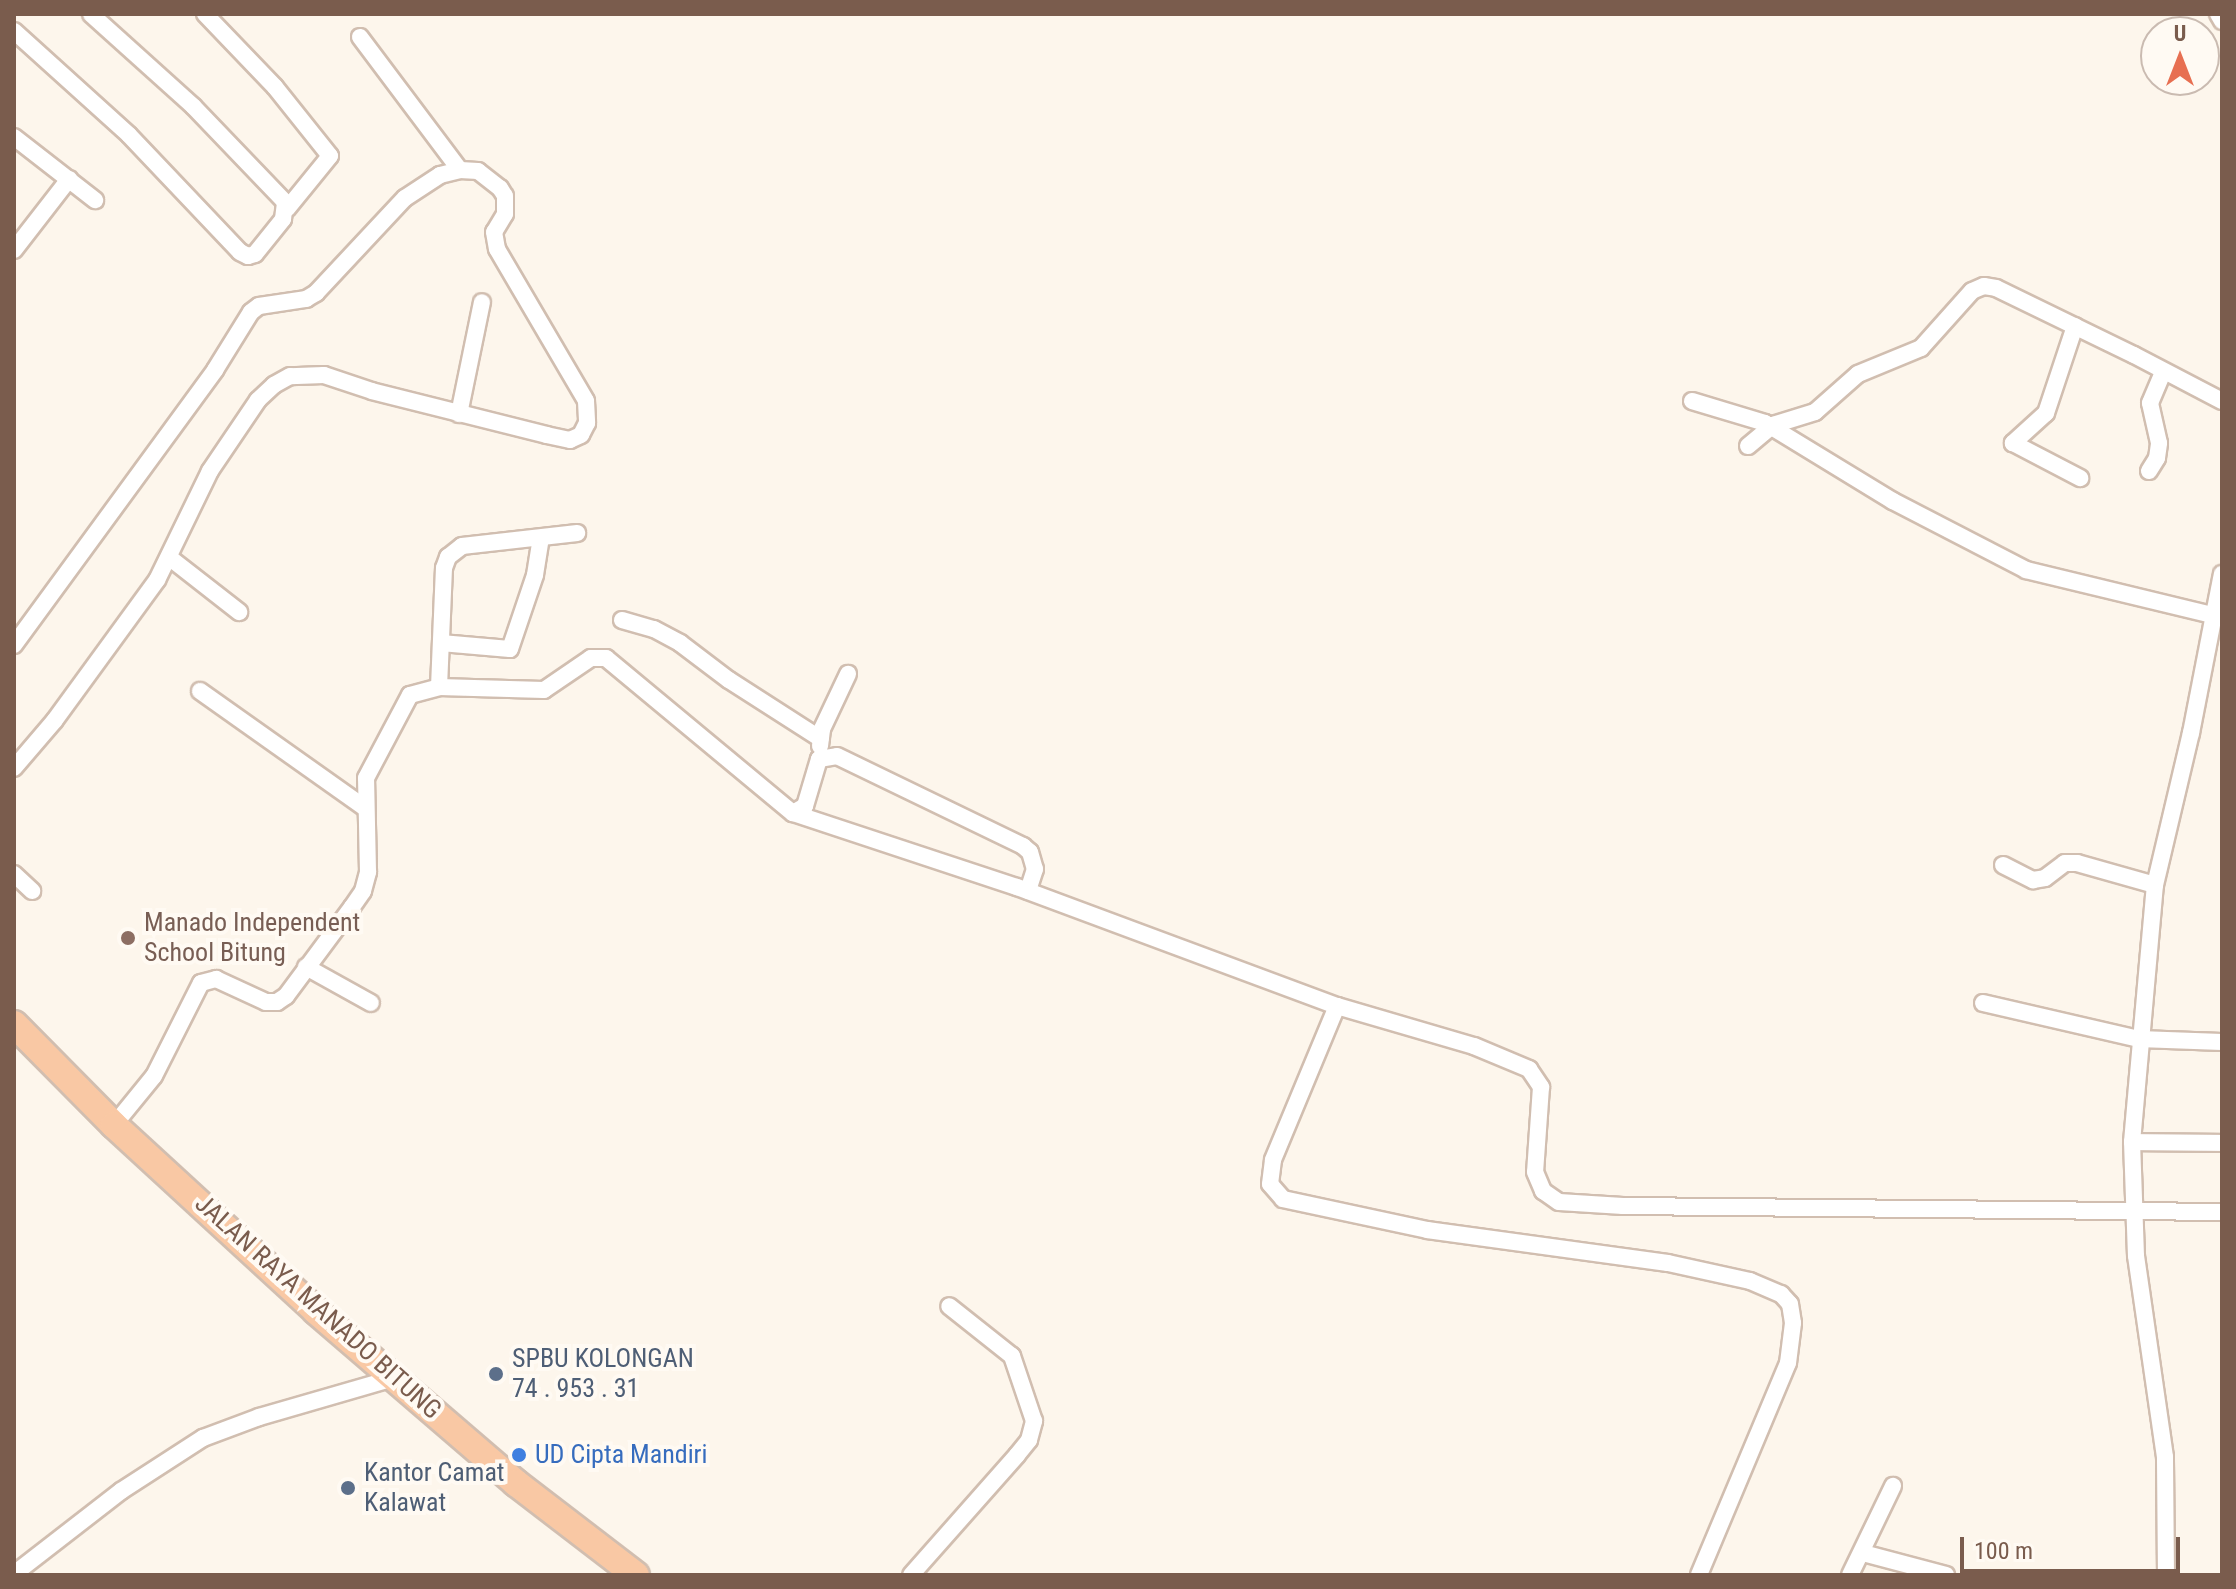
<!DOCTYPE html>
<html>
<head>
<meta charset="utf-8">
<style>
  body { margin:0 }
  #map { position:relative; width:2236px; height:1589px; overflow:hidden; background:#fdf6ec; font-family:"Roboto Condensed",sans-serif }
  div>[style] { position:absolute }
  .roads { filter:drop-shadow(2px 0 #d1beb0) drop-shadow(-2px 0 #d1beb0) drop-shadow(0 2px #d1beb0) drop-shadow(0 -2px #d1beb0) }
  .minor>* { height:16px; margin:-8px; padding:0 8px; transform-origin:8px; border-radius:8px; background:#fff }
  .trunk>* { height:26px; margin:-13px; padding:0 13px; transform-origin:13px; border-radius:13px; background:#f9c8a4 }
  .dots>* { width:22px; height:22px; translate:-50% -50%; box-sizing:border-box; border:4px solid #fffaf3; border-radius:50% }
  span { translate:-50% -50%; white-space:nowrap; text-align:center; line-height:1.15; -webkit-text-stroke:8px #fffaf3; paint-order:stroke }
  .education-label { font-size:26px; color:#785e54 }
  .left { translate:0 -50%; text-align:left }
  .street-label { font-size:26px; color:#7a5c4d }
  .service-label { font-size:26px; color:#4e5e75 }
  .shop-label { font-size:26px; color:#366cbe }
  .frame { position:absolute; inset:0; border:16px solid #7a5c4d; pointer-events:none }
  .north { position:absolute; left:2140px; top:16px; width:80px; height:80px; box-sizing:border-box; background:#fffaf3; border:2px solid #cabbb1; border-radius:50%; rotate:0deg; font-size:22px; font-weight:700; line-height:32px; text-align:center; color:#7a5c4d }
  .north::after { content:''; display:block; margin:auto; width:28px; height:36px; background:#e76f51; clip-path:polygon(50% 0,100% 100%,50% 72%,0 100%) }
  .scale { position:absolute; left:1960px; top:1537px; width:220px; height:36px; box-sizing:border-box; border:4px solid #7a5c4d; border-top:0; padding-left:10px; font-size:24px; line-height:28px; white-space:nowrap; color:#7a5c4d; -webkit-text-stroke:6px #fffaf3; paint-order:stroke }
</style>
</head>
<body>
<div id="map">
  <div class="roads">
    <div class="minor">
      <i style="left:205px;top:14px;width:101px;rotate:46.2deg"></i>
      <i style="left:275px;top:87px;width:88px;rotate:51.4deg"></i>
      <i style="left:330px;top:156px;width:68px;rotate:129.1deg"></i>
      <i style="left:2218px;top:14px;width:8px;rotate:60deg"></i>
      <i style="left:14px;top:31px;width:155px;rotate:42.1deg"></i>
      <i style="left:129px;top:135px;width:161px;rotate:46.5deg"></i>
      <i style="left:240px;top:252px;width:9px;rotate:27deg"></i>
      <i style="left:248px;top:256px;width:7px;rotate:-16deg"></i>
      <i style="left:255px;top:254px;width:45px;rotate:-51.3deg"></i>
      <i style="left:283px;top:219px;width:17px;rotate:-83deg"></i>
      <i style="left:285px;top:202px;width:133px;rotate:-133.8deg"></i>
      <i style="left:193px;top:106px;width:137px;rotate:-138deg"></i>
      <i style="left:360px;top:37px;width:166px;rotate:53.1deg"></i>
      <i style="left:14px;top:137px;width:103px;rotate:37.9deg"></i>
      <i style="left:14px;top:250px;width:90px;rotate:-52.2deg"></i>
      <i style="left:2075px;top:326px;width:92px;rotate:108.4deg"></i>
      <i style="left:2046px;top:413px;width:45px;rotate:137.7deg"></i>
      <i style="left:2013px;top:443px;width:76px;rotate:27.6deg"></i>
      <i style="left:1692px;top:401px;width:76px;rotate:16.8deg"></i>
      <i style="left:1765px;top:423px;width:150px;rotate:31.4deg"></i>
      <i style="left:1893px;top:501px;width:150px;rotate:27.4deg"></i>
      <i style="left:2026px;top:570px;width:191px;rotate:13.6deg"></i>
      <i style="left:459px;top:414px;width:114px;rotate:-78.4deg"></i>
      <i style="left:1748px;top:446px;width:33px;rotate:-40deg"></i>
      <i style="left:1773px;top:425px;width:44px;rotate:-17.2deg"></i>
      <i style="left:1815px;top:412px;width:57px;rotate:-41.5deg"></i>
      <i style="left:1858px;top:374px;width:68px;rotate:-22.4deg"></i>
      <i style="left:1921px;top:348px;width:76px;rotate:-48.2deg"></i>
      <i style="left:1972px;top:291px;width:13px;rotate:-23deg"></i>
      <i style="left:1984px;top:286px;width:12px;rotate:9deg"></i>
      <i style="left:1996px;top:288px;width:153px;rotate:25.9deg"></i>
      <i style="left:2134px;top:355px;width:99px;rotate:27.6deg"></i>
      <i style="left:2149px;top:471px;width:15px;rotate:-58deg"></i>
      <i style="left:2157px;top:458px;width:15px;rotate:-82deg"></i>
      <i style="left:2159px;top:443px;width:41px;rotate:-102.7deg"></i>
      <i style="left:2150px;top:403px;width:34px;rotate:-67deg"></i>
      <i style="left:170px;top:558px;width:88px;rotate:38deg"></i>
      <i style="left:622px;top:620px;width:33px;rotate:16deg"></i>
      <i style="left:654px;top:629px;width:30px;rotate:28deg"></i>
      <i style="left:680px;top:643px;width:61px;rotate:37.1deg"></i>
      <i style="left:729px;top:680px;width:109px;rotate:32.7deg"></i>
      <i style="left:441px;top:643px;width:69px;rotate:5deg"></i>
      <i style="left:510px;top:649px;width:78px;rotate:-71.3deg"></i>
      <i style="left:535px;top:575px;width:37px;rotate:-81deg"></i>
      <i style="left:14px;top:645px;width:341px;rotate:-53.8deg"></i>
      <i style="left:215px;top:370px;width:68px;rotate:-58.2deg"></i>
      <i style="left:251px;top:312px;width:10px;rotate:-37deg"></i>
      <i style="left:259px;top:306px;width:48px;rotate:-8.5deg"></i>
      <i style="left:306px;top:299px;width:12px;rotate:-31deg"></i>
      <i style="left:316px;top:293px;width:130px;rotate:-46.9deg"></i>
      <i style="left:405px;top:198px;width:42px;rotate:-33.3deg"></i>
      <i style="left:440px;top:175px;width:21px;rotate:-14deg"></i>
      <i style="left:460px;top:170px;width:18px;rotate:3deg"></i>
      <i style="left:478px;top:171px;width:28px;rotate:38deg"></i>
      <i style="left:500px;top:188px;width:9px;rotate:58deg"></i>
      <i style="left:505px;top:196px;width:18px;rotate:90deg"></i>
      <i style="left:505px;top:214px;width:21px;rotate:121deg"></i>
      <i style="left:494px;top:232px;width:17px;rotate:80deg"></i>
      <i style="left:497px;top:249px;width:176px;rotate:59.6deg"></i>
      <i style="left:586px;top:401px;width:22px;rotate:87deg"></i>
      <i style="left:587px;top:423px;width:13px;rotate:117deg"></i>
      <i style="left:581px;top:435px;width:12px;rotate:156deg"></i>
      <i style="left:570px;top:440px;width:24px;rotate:-168deg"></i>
      <i style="left:547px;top:435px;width:180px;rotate:-165.9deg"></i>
      <i style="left:372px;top:391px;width:51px;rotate:-161.6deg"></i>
      <i style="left:324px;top:375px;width:34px;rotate:178deg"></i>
      <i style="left:290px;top:376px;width:18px;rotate:151deg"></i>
      <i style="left:274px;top:385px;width:22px;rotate:137deg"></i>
      <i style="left:258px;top:400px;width:86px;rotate:124.1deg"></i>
      <i style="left:210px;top:471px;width:121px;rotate:115.9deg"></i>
      <i style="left:157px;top:580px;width:173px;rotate:126.1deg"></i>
      <i style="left:55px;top:720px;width:63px;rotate:130.5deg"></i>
      <i style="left:439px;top:687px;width:119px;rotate:-87.6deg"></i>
      <i style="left:444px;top:568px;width:12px;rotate:-70deg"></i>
      <i style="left:448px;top:557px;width:18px;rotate:-38deg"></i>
      <i style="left:462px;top:546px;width:116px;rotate:-6.4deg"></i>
      <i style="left:200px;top:691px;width:202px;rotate:35.3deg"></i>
      <i style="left:820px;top:746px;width:17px;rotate:-83deg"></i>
      <i style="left:822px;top:729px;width:61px;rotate:-64.7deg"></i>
      <i style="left:793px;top:813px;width:14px;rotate:-30deg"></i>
      <i style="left:805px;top:806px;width:49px;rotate:-73.4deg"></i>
      <i style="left:819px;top:759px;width:18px;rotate:-9deg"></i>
      <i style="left:837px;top:756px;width:207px;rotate:25.8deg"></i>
      <i style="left:1023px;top:846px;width:9px;rotate:41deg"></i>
      <i style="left:1030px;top:852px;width:18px;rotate:74deg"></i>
      <i style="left:1035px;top:869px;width:23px;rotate:108deg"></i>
      <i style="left:2003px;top:865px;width:34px;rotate:27deg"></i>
      <i style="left:2033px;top:880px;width:12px;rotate:-9deg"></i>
      <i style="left:2045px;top:878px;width:25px;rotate:-37deg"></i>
      <i style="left:2065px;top:863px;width:12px"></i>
      <i style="left:2077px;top:863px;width:81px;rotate:15.8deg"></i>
      <i style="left:14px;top:874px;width:25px;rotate:43deg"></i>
      <i style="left:306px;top:967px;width:74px;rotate:29deg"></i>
      <i style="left:1983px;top:1003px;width:160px;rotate:13deg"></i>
      <i style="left:2139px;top:1039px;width:83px;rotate:2.1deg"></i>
      <i style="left:1337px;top:1006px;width:143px;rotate:16.3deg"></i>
      <i style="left:1474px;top:1046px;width:60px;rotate:22.7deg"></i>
      <i style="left:1529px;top:1069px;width:22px;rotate:56deg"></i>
      <i style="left:1541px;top:1087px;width:85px;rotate:94deg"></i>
      <i style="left:1535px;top:1172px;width:21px;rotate:67deg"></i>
      <i style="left:1543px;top:1191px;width:19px;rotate:35deg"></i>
      <i style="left:1559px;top:1202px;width:64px;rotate:3.6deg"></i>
      <i style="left:1623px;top:1206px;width:599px;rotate:0.57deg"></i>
      <i style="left:114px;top:1125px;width:63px;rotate:-50.8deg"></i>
      <i style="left:154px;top:1076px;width:104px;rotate:-63.2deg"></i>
      <i style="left:201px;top:983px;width:16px;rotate:-15deg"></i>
      <i style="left:216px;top:979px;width:55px;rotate:24.7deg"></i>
      <i style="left:266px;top:1002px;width:11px"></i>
      <i style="left:277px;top:1002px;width:11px;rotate:-34deg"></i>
      <i style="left:286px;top:996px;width:111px;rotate:-53.4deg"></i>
      <i style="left:352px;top:907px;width:19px;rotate:-55deg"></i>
      <i style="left:363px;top:891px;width:20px;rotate:-75deg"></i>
      <i style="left:368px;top:872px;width:94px;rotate:-91.2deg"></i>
      <i style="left:366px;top:778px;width:94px;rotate:-62.1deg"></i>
      <i style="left:410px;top:695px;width:30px;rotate:-15deg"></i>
      <i style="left:439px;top:687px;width:105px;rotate:1.6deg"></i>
      <i style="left:544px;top:690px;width:57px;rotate:-34.2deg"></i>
      <i style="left:591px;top:658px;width:15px"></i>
      <i style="left:606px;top:658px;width:243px;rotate:39.7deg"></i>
      <i style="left:793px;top:813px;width:236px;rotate:18.3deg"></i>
      <i style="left:1017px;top:887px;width:341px;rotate:20.4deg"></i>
      <i style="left:1337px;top:1006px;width:167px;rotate:112.6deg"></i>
      <i style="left:1273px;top:1160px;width:24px;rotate:97deg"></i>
      <i style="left:1270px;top:1184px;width:20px;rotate:49deg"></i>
      <i style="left:1283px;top:1199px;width:147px;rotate:12.1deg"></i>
      <i style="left:1427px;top:1230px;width:243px;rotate:7.8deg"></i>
      <i style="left:1668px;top:1263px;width:84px;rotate:12.4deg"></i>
      <i style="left:1750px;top:1281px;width:34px;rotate:23deg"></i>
      <i style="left:1781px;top:1294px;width:13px;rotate:48deg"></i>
      <i style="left:1790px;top:1304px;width:19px;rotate:81deg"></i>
      <i style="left:1793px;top:1323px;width:40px;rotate:97.1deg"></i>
      <i style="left:1788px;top:1363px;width:230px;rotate:112.8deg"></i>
      <i style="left:2132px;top:1142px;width:90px;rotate:0.6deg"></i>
      <i style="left:1863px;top:1553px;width:86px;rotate:14.8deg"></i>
      <i style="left:14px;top:1574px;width:135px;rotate:-37.8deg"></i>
      <i style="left:121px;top:1491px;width:98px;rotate:-32.9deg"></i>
      <i style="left:203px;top:1438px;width:60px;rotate:-20.6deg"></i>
      <i style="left:259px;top:1417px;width:141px;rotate:-16.1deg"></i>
      <i style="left:911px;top:1575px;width:160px;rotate:-48.5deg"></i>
      <i style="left:1017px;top:1455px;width:19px;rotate:-51deg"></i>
      <i style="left:1029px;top:1440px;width:20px;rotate:-75deg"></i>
      <i style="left:1034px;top:1421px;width:69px;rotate:-108.7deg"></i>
      <i style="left:1012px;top:1356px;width:80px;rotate:-141.6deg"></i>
      <i style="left:1850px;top:1575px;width:99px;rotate:-64.2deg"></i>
      <i style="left:2166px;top:1575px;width:118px;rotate:-90.5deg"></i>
      <i style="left:2165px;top:1457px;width:203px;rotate:-98.2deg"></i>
      <i style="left:2136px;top:1256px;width:114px;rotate:-92deg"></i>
      <i style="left:2132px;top:1142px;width:258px;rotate:-84.9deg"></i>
      <i style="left:2155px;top:885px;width:156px;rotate:-76.7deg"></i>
      <i style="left:2191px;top:733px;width:162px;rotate:-79deg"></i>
    </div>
    <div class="trunk">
      <i style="left:14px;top:1024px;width:142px;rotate:45.3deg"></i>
      <i style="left:114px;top:1125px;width:275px;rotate:42.6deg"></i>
      <i style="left:316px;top:1311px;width:264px;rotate:40.7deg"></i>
      <i style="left:516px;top:1483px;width:151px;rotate:37.5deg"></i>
    </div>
  </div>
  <div class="dots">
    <i style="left:128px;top:938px;background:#8d6e63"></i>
    <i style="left:496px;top:1374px;background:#5c6f8a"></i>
    <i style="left:519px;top:1455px;background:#3f7fe0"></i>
    <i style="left:348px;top:1488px;background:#5c6f8a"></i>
  </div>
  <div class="education-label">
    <span class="left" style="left:144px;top:938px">Manado Independent<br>School Bitung</span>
  </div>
  <div class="street-label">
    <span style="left:318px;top:1307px;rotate:42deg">JALAN RAYA MANADO BITUNG</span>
  </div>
  <div class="service-label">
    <span class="left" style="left:512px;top:1374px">SPBU KOLONGAN<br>74 . 953 . 31</span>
    <span class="left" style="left:364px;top:1488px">Kantor Camat<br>Kalawat</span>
  </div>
  <div class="shop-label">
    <span class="left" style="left:535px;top:1455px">UD Cipta Mandiri</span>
  </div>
  <div class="frame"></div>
  <div class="north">U</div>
  <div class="scale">100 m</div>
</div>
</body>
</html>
